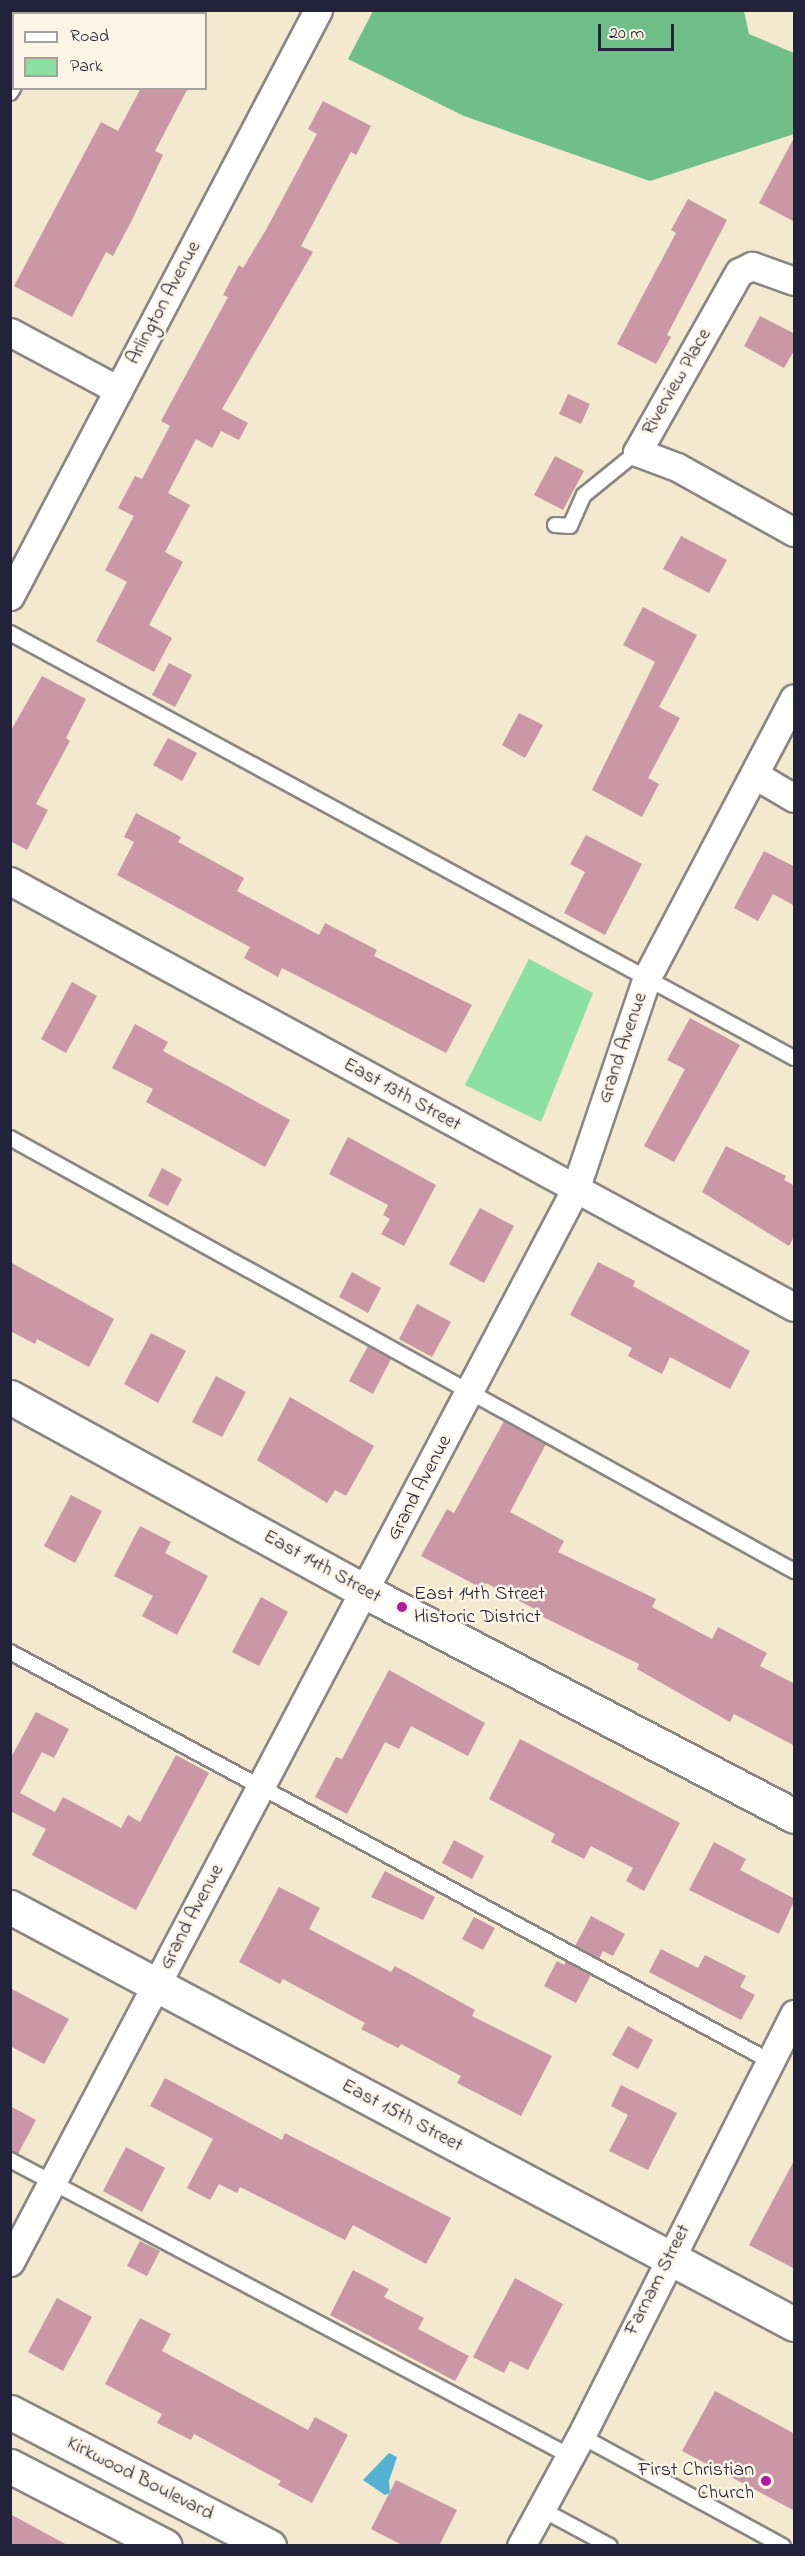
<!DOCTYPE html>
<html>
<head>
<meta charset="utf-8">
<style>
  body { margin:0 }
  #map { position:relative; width:805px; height:2556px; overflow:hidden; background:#f2e9ce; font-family:"Indie Flower",sans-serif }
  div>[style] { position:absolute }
  .green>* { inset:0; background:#8be0a2 }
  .forest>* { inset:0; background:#70be88 }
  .water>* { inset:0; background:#53b1d2 }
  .building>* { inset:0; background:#ca97a7 }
  .roads { filter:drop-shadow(2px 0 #8a8684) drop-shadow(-2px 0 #8a8684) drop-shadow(0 2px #8a8684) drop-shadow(0 -2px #8a8684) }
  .service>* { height:14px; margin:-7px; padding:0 7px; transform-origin:7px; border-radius:7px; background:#fff }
  .minor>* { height:27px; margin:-13.5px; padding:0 13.5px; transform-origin:13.5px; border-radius:13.5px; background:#fff }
  .tertiary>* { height:33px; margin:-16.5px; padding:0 16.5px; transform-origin:16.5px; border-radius:16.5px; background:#fff }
  .dots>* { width:16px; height:16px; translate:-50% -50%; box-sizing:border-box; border:3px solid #fcf5e5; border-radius:50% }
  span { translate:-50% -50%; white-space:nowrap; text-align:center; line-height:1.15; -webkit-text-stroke:5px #fcf5e5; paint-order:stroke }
  .street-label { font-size:20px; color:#22223b }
  .poi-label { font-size:20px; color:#22223b }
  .left { translate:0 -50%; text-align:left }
  .right { translate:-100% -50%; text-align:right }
  .frame { position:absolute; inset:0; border:12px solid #22223b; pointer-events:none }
  .legend { position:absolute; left:12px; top:12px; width:195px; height:78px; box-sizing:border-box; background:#fcf5e5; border:2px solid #a5a1a1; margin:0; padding:8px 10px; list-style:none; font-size:18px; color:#22223b }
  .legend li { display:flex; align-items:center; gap:12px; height:30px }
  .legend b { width:30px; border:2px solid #a5a1a1 }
  .scale { position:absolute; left:598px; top:24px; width:76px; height:27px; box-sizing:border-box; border:3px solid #22223b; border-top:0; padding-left:8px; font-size:18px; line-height:21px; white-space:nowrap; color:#22223b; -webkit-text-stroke:4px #fcf5e5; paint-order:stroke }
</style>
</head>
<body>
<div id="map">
  <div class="green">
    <i style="clip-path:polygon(529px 959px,593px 993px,541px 1122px,465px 1085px)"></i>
  </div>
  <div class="forest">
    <i style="clip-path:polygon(373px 11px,744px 11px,749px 34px,794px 53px,794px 134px,650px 181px,464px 116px,348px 59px)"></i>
  </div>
  <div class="water">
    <i style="clip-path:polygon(389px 2453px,397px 2457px,389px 2481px,390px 2493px,385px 2495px,363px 2480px)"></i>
  </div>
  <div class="building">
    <i style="clip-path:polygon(141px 88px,188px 88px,155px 151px,163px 155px,131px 222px,113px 256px,106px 252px,72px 317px,14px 286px,101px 122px,118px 131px)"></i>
    <i style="clip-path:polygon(323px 101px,371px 126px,356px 155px,351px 152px,301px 246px,313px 252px,222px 409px,248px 423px,239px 440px,221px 431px,212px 448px,196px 439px,168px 493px,190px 505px,165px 552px,183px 562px,149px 625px,172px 638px,154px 672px,96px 641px,127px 582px,105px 570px,134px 516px,118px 508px,135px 476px,142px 479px,170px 426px,161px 421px,228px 297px,223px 295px,239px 265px,243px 268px,267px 228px,317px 134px,308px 129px)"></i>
    <i style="clip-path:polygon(795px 136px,795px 222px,759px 203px)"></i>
    <i style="clip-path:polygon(688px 199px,727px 220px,667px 335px,671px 337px,656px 364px,617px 344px,676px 233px,671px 230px)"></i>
    <i style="clip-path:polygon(760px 316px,795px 334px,795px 349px,784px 368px,744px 346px)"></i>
    <i style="clip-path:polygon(568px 394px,590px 404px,581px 424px,559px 414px)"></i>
    <i style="clip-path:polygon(555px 456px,584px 471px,563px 510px,534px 495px)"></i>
    <i style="clip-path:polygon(681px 536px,727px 560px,709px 593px,663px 569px)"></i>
    <i style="clip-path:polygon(643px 607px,697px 635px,659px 707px,680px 718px,648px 778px,659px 784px,642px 817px,592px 790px,655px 662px,623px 645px)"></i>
    <i style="clip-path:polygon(169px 663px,192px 675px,175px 707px,152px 695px)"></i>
    <i style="clip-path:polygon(42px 676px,86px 699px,66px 738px,70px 741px,36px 804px,48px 810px,27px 850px,10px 841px,10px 732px)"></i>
    <i style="clip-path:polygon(519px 713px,543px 725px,525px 758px,502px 745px)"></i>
    <i style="clip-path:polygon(168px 738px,197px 753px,182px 781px,153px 765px)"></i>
    <i style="clip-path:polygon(136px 813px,181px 837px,178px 842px,244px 878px,237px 891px,319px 935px,325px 923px,377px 950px,374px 956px,472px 1005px,446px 1053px,282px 968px,278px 977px,244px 958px,250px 947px,117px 875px,134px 842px,124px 837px)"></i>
    <i style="clip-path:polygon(586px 835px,642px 864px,605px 935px,564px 913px,585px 872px,570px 864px)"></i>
    <i style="clip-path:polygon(764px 851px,795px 867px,795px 906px,773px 894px,758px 921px,734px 908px)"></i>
    <i style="clip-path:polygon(72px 982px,97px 996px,66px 1053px,41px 1039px)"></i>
    <i style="clip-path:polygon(690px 1018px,740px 1045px,674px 1162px,644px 1146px,685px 1069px,667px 1060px)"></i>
    <i style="clip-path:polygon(135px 1024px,168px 1042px,163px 1051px,290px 1120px,265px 1167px,146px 1102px,153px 1089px,112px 1068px)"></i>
    <i style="clip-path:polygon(348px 1137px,436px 1185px,404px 1246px,381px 1234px,390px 1219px,383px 1215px,388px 1205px,329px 1174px)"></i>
    <i style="clip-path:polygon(726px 1146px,786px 1176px,784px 1180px,795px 1186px,795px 1235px,789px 1246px,702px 1192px)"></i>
    <i style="clip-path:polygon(162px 1168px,182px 1179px,168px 1206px,148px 1196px)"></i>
    <i style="clip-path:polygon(480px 1208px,514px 1226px,484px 1283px,449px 1264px)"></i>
    <i style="clip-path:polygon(10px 1262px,114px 1319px,89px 1367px,37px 1339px,35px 1344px,10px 1331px)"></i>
    <i style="clip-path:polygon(598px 1262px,635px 1281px,633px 1286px,750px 1351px,730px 1389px,670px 1357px,662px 1374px,628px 1356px,632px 1348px,570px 1315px)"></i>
    <i style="clip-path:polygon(352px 1272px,381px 1288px,368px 1313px,339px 1297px)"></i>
    <i style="clip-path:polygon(417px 1304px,451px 1322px,432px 1357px,399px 1339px)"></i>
    <i style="clip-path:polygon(151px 1333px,186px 1351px,158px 1403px,124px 1384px)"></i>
    <i style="clip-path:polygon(368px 1346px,391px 1359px,373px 1394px,349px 1381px)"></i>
    <i style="clip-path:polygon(216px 1376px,246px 1392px,222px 1437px,192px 1422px)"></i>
    <i style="clip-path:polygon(290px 1397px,374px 1446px,346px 1496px,335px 1490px,327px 1503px,257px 1460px)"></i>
    <i style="clip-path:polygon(504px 1421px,546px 1444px,510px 1512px,564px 1541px,558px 1552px,656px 1599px,652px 1607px,712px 1639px,718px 1627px,767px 1653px,760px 1666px,795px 1684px,795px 1746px,734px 1714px,730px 1722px,637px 1669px,639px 1664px,543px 1617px,544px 1614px,486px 1583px,483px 1589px,421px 1556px,447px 1509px,454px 1513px)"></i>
    <i style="clip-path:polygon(71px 1495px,102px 1511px,75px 1563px,44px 1546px)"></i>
    <i style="clip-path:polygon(140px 1526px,171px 1542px,165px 1553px,208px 1576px,177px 1635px,142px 1616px,153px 1596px,114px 1576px)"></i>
    <i style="clip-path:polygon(261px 1597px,288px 1612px,259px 1666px,232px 1652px)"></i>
    <i style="clip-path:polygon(389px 1670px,485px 1723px,468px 1756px,411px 1726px,399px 1749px,385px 1742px,347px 1814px,315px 1797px,336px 1757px,342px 1759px)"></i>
    <i style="clip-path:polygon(36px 1712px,69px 1729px,54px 1758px,42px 1752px,20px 1793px,55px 1812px,63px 1797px,121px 1828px,128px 1815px,140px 1822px,176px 1755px,209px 1773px,136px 1910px,32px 1855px,46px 1829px,10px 1811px,10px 1759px)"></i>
    <i style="clip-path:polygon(520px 1739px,680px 1823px,644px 1891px,626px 1881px,633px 1868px,591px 1846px,584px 1859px,551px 1842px,555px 1834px,489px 1799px)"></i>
    <i style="clip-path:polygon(454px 1840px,484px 1856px,472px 1879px,442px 1863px)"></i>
    <i style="clip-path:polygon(714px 1842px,746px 1859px,740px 1870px,795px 1899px,779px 1934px,689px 1890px)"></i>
    <i style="clip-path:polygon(385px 1871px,435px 1897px,423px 1920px,371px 1897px)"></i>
    <i style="clip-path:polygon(279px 1887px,320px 1908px,309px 1929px,391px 1972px,395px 1966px,475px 2010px,472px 2016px,552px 2056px,521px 2116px,457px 2083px,461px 2076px,401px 2044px,398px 2048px,361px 2029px,365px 2023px,283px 1979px,280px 1984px,239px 1962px)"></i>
    <i style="clip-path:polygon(591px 1916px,625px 1934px,613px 1956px,603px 1951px,599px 1959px,575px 1946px)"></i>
    <i style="clip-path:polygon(474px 1917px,495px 1928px,483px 1950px,462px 1939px)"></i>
    <i style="clip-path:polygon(661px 1949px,698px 1968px,705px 1955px,746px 1976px,740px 1987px,755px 1995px,741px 2020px,649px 1972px)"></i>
    <i style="clip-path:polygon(557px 1961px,564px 1965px,566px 1962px,591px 1975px,576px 2003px,544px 1986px)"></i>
    <i style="clip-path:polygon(10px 1988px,69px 2019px,44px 2064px,10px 2046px)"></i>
    <i style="clip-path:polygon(628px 2026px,653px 2040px,638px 2069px,612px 2055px)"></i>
    <i style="clip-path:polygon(165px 2078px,282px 2140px,285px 2133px,451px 2218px,426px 2264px,353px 2225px,345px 2240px,240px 2187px,237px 2193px,219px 2184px,210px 2200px,187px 2188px,213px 2139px,150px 2106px)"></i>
    <i style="clip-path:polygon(621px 2085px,677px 2113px,648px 2170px,609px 2151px,628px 2115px,611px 2106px)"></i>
    <i style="clip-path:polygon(10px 2106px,36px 2120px,18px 2154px,10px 2151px)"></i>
    <i style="clip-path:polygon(126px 2147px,165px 2168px,142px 2212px,103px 2191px)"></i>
    <i style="clip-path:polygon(795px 2159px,795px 2269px,749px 2245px)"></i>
    <i style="clip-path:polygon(140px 2241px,160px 2251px,147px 2276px,127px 2266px)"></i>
    <i style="clip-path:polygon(353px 2270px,389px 2289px,384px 2297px,424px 2318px,418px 2329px,469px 2356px,455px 2381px,330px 2315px)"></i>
    <i style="clip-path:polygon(515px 2278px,563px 2304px,528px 2370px,510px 2361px,504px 2373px,473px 2357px)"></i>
    <i style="clip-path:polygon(57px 2298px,92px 2317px,63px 2371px,28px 2352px)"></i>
    <i style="clip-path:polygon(140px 2318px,171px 2334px,162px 2351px,308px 2430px,315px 2417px,348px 2435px,312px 2503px,278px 2485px,281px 2481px,194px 2434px,191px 2440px,157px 2423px,162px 2414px,105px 2384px)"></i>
    <i style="clip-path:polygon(715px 2391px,795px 2434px,795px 2511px,682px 2451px)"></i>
    <i style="clip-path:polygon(396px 2480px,457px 2510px,439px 2546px,404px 2546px,371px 2529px)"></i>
    <i style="clip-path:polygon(10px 2514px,69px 2546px,10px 2546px)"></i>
  </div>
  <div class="roads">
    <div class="service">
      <i style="left:52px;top:14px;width:4px;rotate:-76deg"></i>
      <i style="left:10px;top:93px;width:7px;rotate:-56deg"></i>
      <i style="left:555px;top:525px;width:15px;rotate:4deg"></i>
      <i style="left:570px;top:526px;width:34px;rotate:-66deg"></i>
      <i style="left:584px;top:495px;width:68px;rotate:-39.1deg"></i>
      <i style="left:10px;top:633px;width:892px;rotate:28.46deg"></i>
      <i style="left:10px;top:1138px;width:896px;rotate:28.91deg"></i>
      <i style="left:10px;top:1652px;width:863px;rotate:28.29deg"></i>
      <i style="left:10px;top:2160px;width:633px;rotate:27.86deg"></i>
      <i style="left:581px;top:2436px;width:230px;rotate:28.6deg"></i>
      <i style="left:541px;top:2509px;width:78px;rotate:28.2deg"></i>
    </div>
    <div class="minor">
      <i style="left:794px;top:281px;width:45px;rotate:-160.3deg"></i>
      <i style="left:752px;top:266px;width:14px;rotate:155deg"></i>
      <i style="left:739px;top:272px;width:207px;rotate:119.5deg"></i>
      <i style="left:637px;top:452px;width:43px;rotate:20.6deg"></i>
      <i style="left:677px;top:467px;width:134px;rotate:29.1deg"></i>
      <i style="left:10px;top:332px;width:123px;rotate:28.2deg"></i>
      <i style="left:10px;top:596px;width:662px;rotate:-62.27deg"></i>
      <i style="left:755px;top:775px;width:45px;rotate:30.5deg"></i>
      <i style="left:10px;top:881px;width:892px;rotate:28.52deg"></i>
      <i style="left:10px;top:2262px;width:1212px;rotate:-62.21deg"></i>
      <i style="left:575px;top:1190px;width:225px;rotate:-71.3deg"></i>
      <i style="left:647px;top:977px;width:315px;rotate:-62.2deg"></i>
      <i style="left:521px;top:2546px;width:125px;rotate:-61.4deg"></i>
      <i style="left:581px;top:2436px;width:473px;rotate:-63.2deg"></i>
    </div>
    <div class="tertiary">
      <i style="left:10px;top:1397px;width:406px;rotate:28.7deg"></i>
      <i style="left:366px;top:1592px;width:483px;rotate:27.6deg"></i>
      <i style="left:10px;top:1907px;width:888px;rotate:28.01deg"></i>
      <i style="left:10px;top:2412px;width:292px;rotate:27.4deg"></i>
      <i style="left:10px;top:2466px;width:174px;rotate:27.3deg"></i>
    </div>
  </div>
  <div class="dots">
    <i style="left:402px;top:1607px;background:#b5179e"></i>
    <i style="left:766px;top:2481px;background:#b5179e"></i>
  </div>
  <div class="street-label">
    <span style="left:164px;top:303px;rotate:-62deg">Arlington Avenue</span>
    <span style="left:677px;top:382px;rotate:-60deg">Riverview Place</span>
    <span style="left:623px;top:1048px;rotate:-71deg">Grand Avenue</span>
    <span style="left:402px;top:1095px;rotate:29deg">East 13th Street</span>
    <span style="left:420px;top:1488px;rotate:-62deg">Grand Avenue</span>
    <span style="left:322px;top:1567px;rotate:29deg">East 14th Street</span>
    <span style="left:192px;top:1917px;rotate:-62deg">Grand Avenue</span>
    <span style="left:402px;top:2116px;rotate:28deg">East 15th Street</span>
    <span style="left:658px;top:2280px;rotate:-63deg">Farnam Street</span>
    <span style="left:140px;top:2479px;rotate:27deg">Kirkwood Boulevard</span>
  </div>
  <div class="poi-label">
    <span class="left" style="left:414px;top:1606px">East 14th Street<br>Historic District</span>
    <span class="right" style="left:754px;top:2482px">First Christian<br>Church</span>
  </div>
  <div class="frame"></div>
  <ul class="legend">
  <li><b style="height:8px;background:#fff"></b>Road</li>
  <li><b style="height:16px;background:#8be0a2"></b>Park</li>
  </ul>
  <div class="scale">20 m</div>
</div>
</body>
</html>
